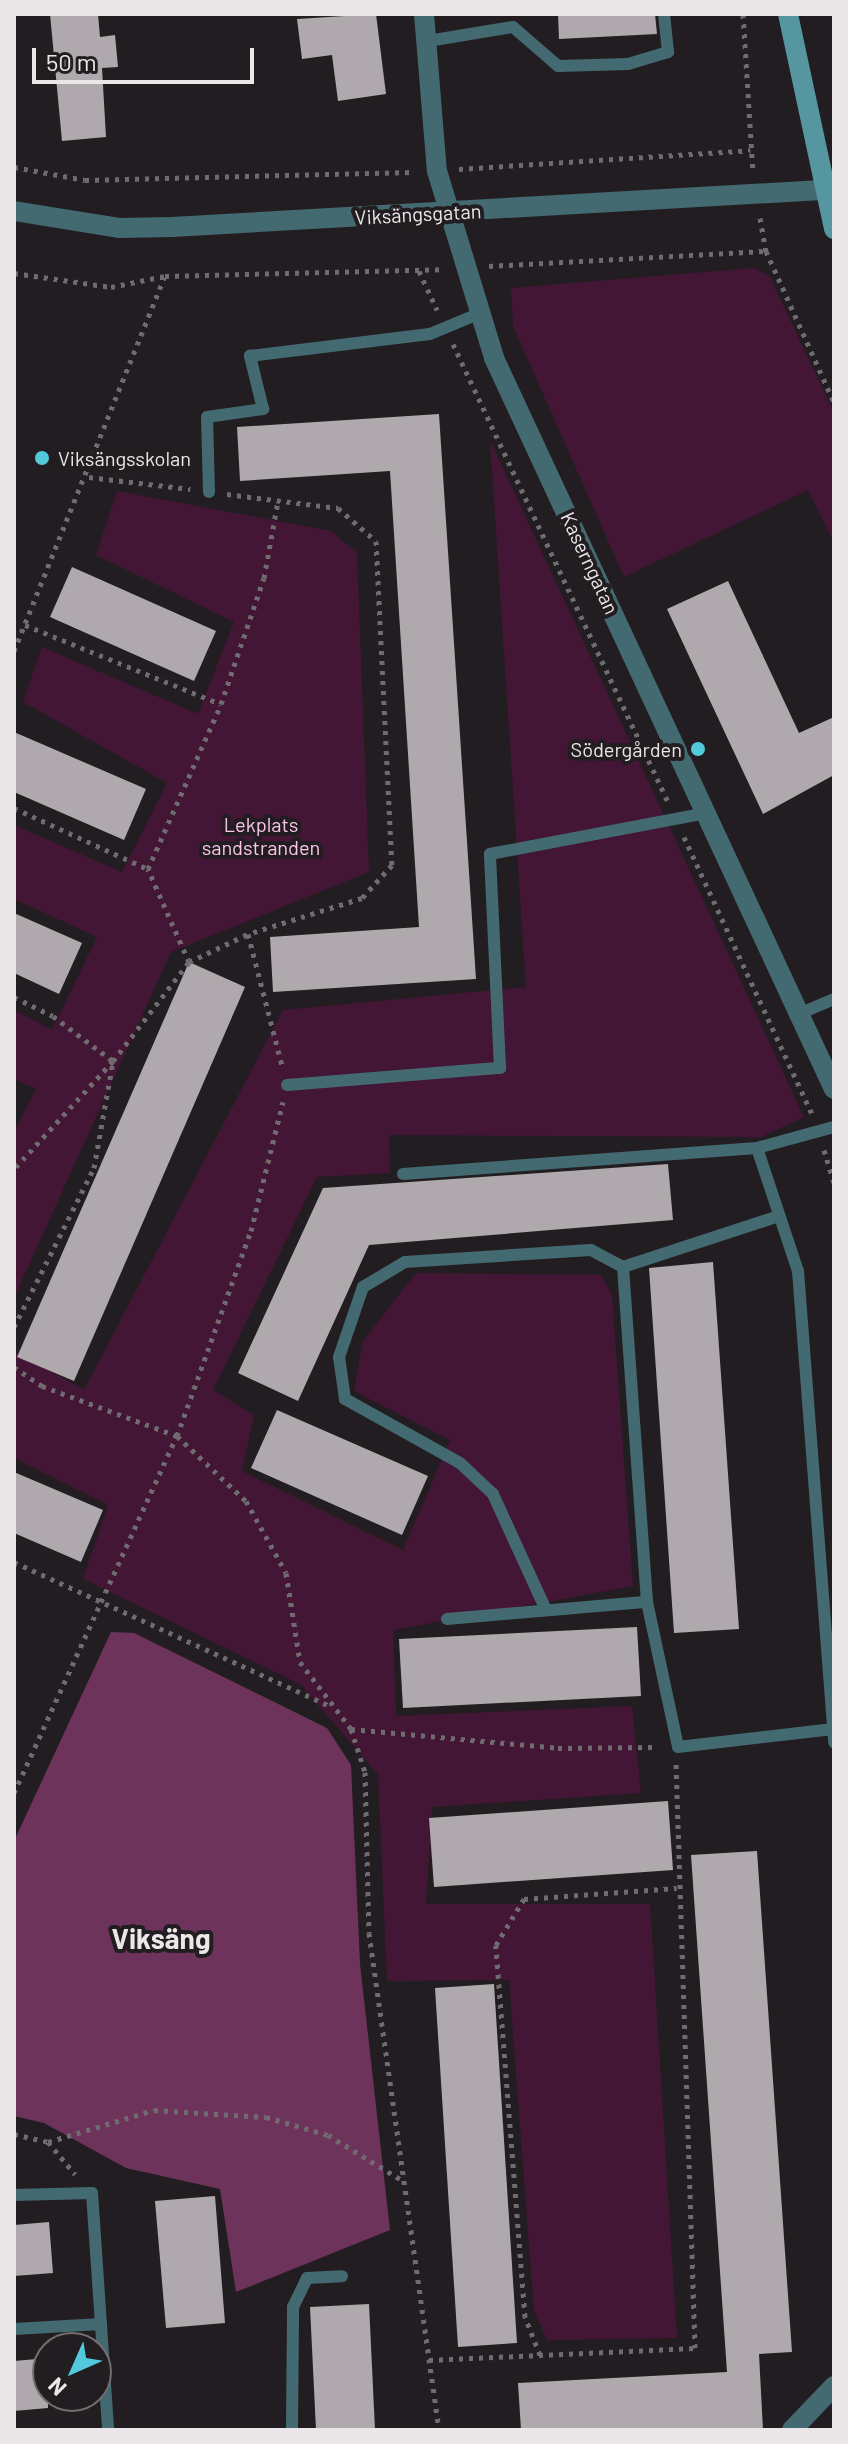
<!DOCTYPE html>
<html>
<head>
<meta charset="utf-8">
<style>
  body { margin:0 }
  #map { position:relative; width:848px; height:2444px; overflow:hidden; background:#221d20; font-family:Barlow,sans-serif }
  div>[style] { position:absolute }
  .green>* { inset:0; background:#431636 }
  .forest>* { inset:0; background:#6e335b }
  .building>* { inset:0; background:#afa9ad }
  .path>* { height:5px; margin-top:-2.5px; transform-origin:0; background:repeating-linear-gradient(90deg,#706b6e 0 4px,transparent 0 10px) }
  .service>* { height:12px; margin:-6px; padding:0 6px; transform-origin:6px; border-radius:6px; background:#446a71 }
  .minor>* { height:20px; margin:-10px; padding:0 10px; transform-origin:10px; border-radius:10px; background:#446a71 }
  .tertiary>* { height:20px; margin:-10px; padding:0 10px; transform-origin:10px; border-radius:10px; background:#446a71 }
  .secondary>* { height:20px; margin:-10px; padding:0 10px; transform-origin:10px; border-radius:10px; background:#5596a0 }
  .dots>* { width:22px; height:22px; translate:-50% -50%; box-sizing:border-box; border:4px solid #221d20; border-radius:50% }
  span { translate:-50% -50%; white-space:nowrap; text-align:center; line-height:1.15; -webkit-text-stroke:8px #221d20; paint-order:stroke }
  .street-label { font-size:20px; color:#ebe7e9 }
  .poi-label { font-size:20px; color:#ebe7e9 }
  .left { translate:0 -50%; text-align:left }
  .right { translate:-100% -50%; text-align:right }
  .park-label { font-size:20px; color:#fbc3e6 }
  .district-label { font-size:28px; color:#ebe7e9; font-weight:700 }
  .frame { position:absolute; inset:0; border:16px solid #ebe7e9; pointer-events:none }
  .north { position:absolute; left:32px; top:2332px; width:80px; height:80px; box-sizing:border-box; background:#221d20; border:2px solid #726e70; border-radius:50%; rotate:225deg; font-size:22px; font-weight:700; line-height:32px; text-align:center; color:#ebe7e9 }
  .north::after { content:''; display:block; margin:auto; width:28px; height:36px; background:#53cadc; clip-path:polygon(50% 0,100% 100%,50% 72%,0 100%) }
  .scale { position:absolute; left:32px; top:48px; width:222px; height:36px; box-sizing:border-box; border:4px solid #ebe7e9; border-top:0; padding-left:10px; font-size:24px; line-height:28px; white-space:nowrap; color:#ebe7e9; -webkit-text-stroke:6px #221d20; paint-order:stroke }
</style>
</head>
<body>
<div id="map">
  <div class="green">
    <i style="clip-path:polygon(754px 268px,770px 277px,834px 413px,834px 543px,808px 490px,624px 577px,513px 326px,511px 288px)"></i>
    <i style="clip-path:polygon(490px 440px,804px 1117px,761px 1137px,389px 1135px,390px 1173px,317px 1177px,213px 1390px,254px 1415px,242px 1471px,403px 1550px,450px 1440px,354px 1391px,363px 1341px,416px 1273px,601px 1275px,612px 1295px,633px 1586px,393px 1630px,396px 1716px,632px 1706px,641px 1793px,432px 1807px,426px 1904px,650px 1904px,677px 2338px,547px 2340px,534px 2311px,509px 1980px,387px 1981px,378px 1774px,300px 1684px,83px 1579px,108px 1505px,14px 1458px,14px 1351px,84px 1390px,283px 1010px,526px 987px)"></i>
    <i style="clip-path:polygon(117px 491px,331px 531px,357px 553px,369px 872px,171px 952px,14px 1298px,14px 1132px,36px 1089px,14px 1079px,14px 1010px,52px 1030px,97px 937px,14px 899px,14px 825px,122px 872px,167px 783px,23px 702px,42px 647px,198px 714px,234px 622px,96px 555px)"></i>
  </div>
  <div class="forest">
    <i style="clip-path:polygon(111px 1632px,134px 1633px,327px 1728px,351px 1765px,360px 1964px,390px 2230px,236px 2292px,220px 2189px,126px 2168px,44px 2123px,14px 2116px,14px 1841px)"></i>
  </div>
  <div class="building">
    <i style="clip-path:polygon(50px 14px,98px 14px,100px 37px,115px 35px,118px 67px,102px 68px,106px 137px,62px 141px)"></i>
    <i style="clip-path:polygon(376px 14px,386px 94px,338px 101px,332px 55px,302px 59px,297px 19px)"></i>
    <i style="clip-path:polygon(558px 14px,655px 14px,657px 34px,559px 39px)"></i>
    <i style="clip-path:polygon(439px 414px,476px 979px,273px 992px,270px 937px,419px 927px,390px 471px,240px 481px,237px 427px)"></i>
    <i style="clip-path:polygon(72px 567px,216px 631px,194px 681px,50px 617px)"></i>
    <i style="clip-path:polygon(728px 581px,799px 733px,834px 717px,834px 775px,763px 814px,667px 609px)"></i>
    <i style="clip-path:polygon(14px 732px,146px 789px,124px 840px,14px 792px)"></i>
    <i style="clip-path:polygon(14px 913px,82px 943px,59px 994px,14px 973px)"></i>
    <i style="clip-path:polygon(189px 962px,245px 987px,74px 1381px,17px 1357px)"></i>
    <i style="clip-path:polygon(668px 1164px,673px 1220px,369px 1245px,298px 1401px,238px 1373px,323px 1188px)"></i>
    <i style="clip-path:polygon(713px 1262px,739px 1629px,674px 1633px,649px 1268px)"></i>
    <i style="clip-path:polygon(277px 1410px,428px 1476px,402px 1535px,251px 1468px)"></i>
    <i style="clip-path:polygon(14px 1472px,103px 1510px,81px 1562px,14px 1533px)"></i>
    <i style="clip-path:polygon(637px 1627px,641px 1696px,403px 1708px,399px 1639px)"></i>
    <i style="clip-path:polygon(668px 1801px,673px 1870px,434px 1887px,429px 1818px)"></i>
    <i style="clip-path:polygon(757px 1851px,792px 2352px,759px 2354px,763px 2430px,521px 2430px,518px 2383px,727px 2372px,691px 1855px)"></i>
    <i style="clip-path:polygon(494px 1984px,517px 2343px,458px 2347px,435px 1988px)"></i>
    <i style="clip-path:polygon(215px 2196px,225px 2323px,166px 2328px,155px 2201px)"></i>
    <i style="clip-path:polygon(49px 2222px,53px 2273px,14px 2276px,14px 2225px)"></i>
    <i style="clip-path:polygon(369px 2304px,375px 2430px,316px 2430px,310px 2307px)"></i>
    <i style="clip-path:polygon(48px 2358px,48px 2408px,14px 2411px,14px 2361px)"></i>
  </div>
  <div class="path">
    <i style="left:743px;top:14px;width:159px;rotate:86.4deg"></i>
    <i style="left:14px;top:167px;width:72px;rotate:10.4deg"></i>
    <i style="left:85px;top:180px;width:329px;rotate:-1.4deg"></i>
    <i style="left:459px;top:169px;width:292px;rotate:-3.7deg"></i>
    <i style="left:760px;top:218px;width:34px;rotate:80deg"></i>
    <i style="left:766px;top:251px;width:166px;rotate:65.8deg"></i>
    <i style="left:489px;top:266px;width:277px;rotate:-3.1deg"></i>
    <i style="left:419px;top:271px;width:43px;rotate:65.2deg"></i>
    <i style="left:14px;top:273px;width:98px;rotate:8.2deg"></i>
    <i style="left:111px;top:287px;width:55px;rotate:-11.5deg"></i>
    <i style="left:165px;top:276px;width:278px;rotate:-1.4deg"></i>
    <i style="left:453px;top:344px;width:506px;rotate:64.85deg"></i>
    <i style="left:89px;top:477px;width:102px;rotate:6.8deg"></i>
    <i style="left:227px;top:494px;width:112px;rotate:7.2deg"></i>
    <i style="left:338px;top:508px;width:50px;rotate:41deg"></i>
    <i style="left:376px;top:541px;width:324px;rotate:87.2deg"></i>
    <i style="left:392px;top:865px;width:45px;rotate:132.3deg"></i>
    <i style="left:362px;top:898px;width:120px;rotate:162.5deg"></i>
    <i style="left:25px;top:625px;width:211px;rotate:22deg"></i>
    <i style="left:14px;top:651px;width:403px;rotate:-68.1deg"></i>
    <i style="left:14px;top:808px;width:147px;rotate:24.5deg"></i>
    <i style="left:684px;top:837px;width:305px;rotate:65.2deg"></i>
    <i style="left:189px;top:962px;width:102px;rotate:-113.8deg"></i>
    <i style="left:148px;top:869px;width:180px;rotate:-66.1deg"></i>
    <i style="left:221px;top:704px;width:133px;rotate:-71.2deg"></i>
    <i style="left:264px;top:578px;width:78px;rotate:-79.7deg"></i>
    <i style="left:14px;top:997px;width:43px;rotate:26deg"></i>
    <i style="left:53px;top:1016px;width:75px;rotate:36.9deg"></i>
    <i style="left:113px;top:1061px;width:147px;rotate:132.5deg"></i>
    <i style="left:824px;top:1150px;width:34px;rotate:73deg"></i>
    <i style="left:14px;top:1327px;width:178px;rotate:-63.3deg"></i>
    <i style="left:94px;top:1168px;width:109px;rotate:-79.9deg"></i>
    <i style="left:113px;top:1061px;width:125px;rotate:-52.5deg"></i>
    <i style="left:189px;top:962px;width:65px;rotate:-25.4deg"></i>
    <i style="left:248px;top:934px;width:139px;rotate:75.5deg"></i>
    <i style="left:14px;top:1367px;width:34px;rotate:34deg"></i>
    <i style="left:42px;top:1386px;width:144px;rotate:20.3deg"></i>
    <i style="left:177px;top:1436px;width:95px;rotate:43.3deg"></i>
    <i style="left:246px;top:1501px;width:82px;rotate:60.9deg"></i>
    <i style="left:286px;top:1573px;width:90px;rotate:81.1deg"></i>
    <i style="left:300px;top:1662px;width:84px;rotate:52.7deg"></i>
    <i style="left:351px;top:1729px;width:45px;rotate:72deg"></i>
    <i style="left:365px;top:1772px;width:161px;rotate:88.6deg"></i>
    <i style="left:369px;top:1933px;width:502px;rotate:81.98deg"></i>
    <i style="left:14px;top:1562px;width:349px;rotate:24.5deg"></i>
    <i style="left:351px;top:1729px;width:208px;rotate:5.2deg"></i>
    <i style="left:558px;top:1748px;width:99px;rotate:-0.6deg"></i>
    <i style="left:14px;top:1793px;width:392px;rotate:-65.5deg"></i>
    <i style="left:177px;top:1436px;width:218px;rotate:-70.2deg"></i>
    <i style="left:251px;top:1231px;width:133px;rotate:-76.1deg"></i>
    <i style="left:14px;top:2134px;width:35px;rotate:13deg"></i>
    <i style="left:48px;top:2142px;width:111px;rotate:-16.8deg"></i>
    <i style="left:154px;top:2110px;width:112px;rotate:3.6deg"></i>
    <i style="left:266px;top:2117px;width:65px;rotate:16.2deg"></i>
    <i style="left:328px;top:2135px;width:88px;rotate:31.5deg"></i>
    <i style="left:48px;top:2142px;width:42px;rotate:49.8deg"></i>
    <i style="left:540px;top:2355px;width:41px;rotate:-111.5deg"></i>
    <i style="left:525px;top:2317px;width:373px;rotate:-94.5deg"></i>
    <i style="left:496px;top:1945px;width:54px;rotate:-58.7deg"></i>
    <i style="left:524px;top:1899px;width:153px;rotate:-4.1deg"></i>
    <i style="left:429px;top:2360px;width:266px;rotate:-2.6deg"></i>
    <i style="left:695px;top:2348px;width:584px;rotate:-91.86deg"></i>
  </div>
  <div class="service">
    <i style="left:513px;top:27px;width:60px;rotate:40.9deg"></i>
    <i style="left:558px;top:66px;width:70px;rotate:-1.6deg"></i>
    <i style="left:628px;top:64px;width:42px;rotate:-16.7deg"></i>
    <i style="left:668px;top:52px;width:38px;rotate:-96deg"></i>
    <i style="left:428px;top:41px;width:86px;rotate:-9.4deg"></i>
    <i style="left:209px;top:492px;width:75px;rotate:-91.5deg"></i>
    <i style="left:207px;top:417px;width:57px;rotate:-8.1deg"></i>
    <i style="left:263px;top:409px;width:55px;rotate:-103.8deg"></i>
    <i style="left:250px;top:356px;width:181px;rotate:-7deg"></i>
    <i style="left:430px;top:334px;width:52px;rotate:-22.6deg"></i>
    <i style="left:801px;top:1013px;width:36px;rotate:-23deg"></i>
    <i style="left:287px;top:1085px;width:214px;rotate:-4.6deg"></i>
    <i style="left:500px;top:1068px;width:214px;rotate:-92.7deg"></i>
    <i style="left:490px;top:854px;width:221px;rotate:-10.7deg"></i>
    <i style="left:757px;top:1148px;width:80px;rotate:-15.3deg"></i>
    <i style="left:403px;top:1174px;width:355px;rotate:-4.2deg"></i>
    <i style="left:757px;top:1148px;width:130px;rotate:71.6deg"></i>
    <i style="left:798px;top:1271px;width:473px;rotate:85.6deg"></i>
    <i style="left:647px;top:1602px;width:336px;rotate:-94.1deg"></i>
    <i style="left:623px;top:1267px;width:164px;rotate:-18.1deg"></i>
    <i style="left:546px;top:1610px;width:128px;rotate:-114.6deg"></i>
    <i style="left:493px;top:1494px;width:45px;rotate:-136.8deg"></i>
    <i style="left:460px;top:1463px;width:132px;rotate:-150.9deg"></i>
    <i style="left:345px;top:1399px;width:42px;rotate:-98.1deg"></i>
    <i style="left:339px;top:1357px;width:74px;rotate:-71.1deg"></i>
    <i style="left:363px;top:1287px;width:49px;rotate:-30.8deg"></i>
    <i style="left:405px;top:1262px;width:186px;rotate:-3.7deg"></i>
    <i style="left:591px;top:1250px;width:36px;rotate:28deg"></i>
    <i style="left:447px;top:1619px;width:201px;rotate:-4.9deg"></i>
    <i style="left:647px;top:1602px;width:148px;rotate:77.9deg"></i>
    <i style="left:678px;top:1747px;width:156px;rotate:-6.6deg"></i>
    <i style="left:14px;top:2195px;width:78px;rotate:-1.5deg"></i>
    <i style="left:92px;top:2193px;width:238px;rotate:86.1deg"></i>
    <i style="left:14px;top:2329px;width:87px;rotate:-3.3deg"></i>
    <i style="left:292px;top:2430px;width:123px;rotate:-89.5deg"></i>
    <i style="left:293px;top:2307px;width:32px;rotate:-64deg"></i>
    <i style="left:307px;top:2278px;width:35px;rotate:-3deg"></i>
  </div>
  <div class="minor">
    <i style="left:424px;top:14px;width:158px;rotate:85.3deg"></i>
    <i style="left:437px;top:171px;width:195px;rotate:73deg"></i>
    <i style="left:494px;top:358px;width:806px;rotate:65.06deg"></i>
    <i style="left:792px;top:2430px;width:61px;rotate:-46.3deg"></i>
  </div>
  <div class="tertiary">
    <i style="left:14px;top:211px;width:106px;rotate:9.2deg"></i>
    <i style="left:119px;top:228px;width:53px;rotate:-1.1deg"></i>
    <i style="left:172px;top:227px;width:651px;rotate:-3.26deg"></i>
  </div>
  <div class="secondary">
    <i style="left:788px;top:14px;width:220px;rotate:77.9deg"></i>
  </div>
  <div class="dots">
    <i style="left:42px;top:458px;background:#53cadc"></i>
    <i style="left:698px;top:749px;background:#53cadc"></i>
  </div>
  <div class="street-label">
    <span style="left:418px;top:214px;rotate:-3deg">Viksängsgatan</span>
    <span style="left:590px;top:563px;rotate:65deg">Kaserngatan</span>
  </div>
  <div class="poi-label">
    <span class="left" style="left:58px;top:458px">Viksängsskolan</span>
    <span class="right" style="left:682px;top:749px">Södergården</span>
  </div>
  <div class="park-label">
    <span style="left:261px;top:836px">Lekplats<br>sandstranden</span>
  </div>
  <div class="district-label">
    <span style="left:161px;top:1938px">Viksäng</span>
  </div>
  <div class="frame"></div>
  <div class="north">N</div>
  <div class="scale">50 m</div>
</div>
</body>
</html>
